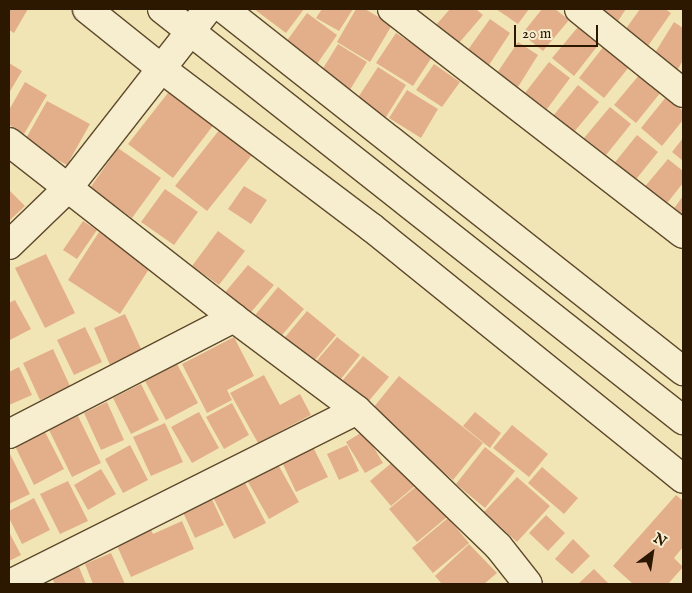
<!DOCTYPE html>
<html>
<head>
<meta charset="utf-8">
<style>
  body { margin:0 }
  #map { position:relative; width:692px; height:593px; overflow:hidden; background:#f2e5b5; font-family:"IM FELL English",serif }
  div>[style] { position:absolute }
  .building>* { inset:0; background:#e3af8a }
  .roads { filter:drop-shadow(1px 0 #5e4a2d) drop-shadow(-1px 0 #5e4a2d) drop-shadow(0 1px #5e4a2d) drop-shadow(0 -1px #5e4a2d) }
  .minor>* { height:28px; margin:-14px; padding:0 14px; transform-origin:14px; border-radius:14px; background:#f7eecf }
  span { translate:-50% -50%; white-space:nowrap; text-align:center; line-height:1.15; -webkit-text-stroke:4px #f7eecf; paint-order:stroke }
  .frame { position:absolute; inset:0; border:10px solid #2c1700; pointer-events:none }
  .north { position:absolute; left:627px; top:528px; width:50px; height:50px; -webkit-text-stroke:4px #f7eecf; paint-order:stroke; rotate:31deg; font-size:14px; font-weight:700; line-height:20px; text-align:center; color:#2c1700 }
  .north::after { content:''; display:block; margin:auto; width:18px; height:22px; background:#2c1700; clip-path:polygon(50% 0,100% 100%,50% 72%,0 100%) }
  .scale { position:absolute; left:514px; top:25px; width:84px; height:22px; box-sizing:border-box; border:2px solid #2c1700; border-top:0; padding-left:6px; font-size:15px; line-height:18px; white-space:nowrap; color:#2c1700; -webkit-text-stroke:4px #f7eecf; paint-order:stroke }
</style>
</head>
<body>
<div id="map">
  <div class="building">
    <i style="clip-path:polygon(9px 9px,28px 9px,14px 33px,9px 30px)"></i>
    <i style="clip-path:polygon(254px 9px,304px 9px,286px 33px)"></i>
    <i style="clip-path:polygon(322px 9px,353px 9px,339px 31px,316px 18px)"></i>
    <i style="clip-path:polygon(356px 9px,365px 9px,392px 25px,370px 62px,337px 42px)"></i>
    <i style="clip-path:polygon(450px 9px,476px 9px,483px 15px,459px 43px,436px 25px)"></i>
    <i style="clip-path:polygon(496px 9px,529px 9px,518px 24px)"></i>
    <i style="clip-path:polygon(542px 9px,555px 9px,569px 20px,543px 51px,522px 34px)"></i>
    <i style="clip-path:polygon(601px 9px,626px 9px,618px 21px)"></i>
    <i style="clip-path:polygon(640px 9px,665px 9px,671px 13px,648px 46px,625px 30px)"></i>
    <i style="clip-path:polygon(307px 13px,337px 35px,317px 64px,286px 42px)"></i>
    <i style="clip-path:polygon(490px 19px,510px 33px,489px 65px,467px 51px)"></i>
    <i style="clip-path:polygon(674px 22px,683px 28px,683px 60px,677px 71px,653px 56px)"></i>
    <i style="clip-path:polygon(578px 27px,599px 44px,574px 76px,552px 58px)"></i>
    <i style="clip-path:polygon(396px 33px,432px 57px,413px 86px,376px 63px)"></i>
    <i style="clip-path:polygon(518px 42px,538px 55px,518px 87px,497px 73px)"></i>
    <i style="clip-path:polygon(338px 44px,367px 62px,348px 93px,319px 75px)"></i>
    <i style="clip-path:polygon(604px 46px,629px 67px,604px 98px,579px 78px)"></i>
    <i style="clip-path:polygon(549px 62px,570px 78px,547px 109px,525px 93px)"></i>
    <i style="clip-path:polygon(9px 63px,22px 71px,9px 93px)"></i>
    <i style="clip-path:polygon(434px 64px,460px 82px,442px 107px,416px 90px)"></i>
    <i style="clip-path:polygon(378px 67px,406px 85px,386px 117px,357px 99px)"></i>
    <i style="clip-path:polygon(640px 74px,661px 92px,636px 123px,614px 105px)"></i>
    <i style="clip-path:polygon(25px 82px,47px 95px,24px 134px,9px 125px,9px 110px)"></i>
    <i style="clip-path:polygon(578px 85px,599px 102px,574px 132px,553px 116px)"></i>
    <i style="clip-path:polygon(171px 89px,215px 123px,173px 178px,128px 144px)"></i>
    <i style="clip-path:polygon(407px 90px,438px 109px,421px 138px,389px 118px)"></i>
    <i style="clip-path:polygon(666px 97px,683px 111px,683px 120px,662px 146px,641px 128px)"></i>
    <i style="clip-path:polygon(47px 101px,90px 124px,67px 165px,24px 142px)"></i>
    <i style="clip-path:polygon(610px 107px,631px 124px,606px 155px,584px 138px)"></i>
    <i style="clip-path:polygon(220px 129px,252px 155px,207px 211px,175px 186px)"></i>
    <i style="clip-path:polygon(637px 135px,658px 152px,633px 183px,612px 166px)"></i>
    <i style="clip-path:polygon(683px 138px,683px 161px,672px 152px)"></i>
    <i style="clip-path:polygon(118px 148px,161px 178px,132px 218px,90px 188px)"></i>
    <i style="clip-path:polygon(668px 159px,683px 171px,683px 183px,664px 207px,642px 190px)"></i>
    <i style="clip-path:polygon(244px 186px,267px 200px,251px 224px,228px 209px)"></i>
    <i style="clip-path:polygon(165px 189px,198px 212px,174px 245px,141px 222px)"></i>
    <i style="clip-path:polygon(9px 190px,25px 206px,10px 220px,9px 219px)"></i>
    <i style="clip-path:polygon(683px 196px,683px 220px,672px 211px)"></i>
    <i style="clip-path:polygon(83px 221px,97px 230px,77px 259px,63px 250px)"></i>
    <i style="clip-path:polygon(218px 231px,245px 251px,219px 285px,192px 266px)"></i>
    <i style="clip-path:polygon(99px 232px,151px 266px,120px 314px,68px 280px)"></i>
    <i style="clip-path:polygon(46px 254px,75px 313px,45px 328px,15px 268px)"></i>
    <i style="clip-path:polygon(248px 265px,274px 285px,247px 317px,222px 296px)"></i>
    <i style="clip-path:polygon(278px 287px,304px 309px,278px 340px,252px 319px)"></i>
    <i style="clip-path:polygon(15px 300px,31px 329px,10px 340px,9px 303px)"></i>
    <i style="clip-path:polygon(307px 311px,336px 335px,310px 366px,281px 342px)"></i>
    <i style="clip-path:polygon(125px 314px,142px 351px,110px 365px,94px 328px)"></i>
    <i style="clip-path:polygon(85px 327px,102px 362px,74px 375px,57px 340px)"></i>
    <i style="clip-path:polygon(234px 337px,254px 376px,227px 390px,232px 400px,207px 413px,182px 364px)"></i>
    <i style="clip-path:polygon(337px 337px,360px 355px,337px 384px,313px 365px)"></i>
    <i style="clip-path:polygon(53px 349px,70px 386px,40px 400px,23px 363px)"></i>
    <i style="clip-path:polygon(363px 356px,389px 377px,368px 402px,342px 381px)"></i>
    <i style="clip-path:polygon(177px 364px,198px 403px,166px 420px,145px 381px)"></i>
    <i style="clip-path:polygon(19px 367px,32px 395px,9px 405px,9px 372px)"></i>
    <i style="clip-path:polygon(264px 375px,280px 405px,300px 394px,311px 415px,258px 443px,230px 393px)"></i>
    <i style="clip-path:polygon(399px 376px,483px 443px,453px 480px,369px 413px)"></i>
    <i style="clip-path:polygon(141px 384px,159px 420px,131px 434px,113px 398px)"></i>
    <i style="clip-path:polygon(107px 402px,124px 440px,101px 450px,84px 413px)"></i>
    <i style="clip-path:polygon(232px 403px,249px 435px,224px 449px,206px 417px)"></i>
    <i style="clip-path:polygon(199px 412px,219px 448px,192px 463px,171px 427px)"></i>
    <i style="clip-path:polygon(475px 412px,501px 433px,490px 448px,463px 426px)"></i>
    <i style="clip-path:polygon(78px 416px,101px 463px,72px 477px,49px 430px)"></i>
    <i style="clip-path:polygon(165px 423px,183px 462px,151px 476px,133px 437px)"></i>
    <i style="clip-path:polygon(512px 425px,548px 454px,529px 477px,493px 448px)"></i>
    <i style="clip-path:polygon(42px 426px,64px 469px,34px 485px,13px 442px)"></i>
    <i style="clip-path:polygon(364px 431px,383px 463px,365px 473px,346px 442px)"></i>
    <i style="clip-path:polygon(130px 445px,148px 480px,123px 493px,105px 459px)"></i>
    <i style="clip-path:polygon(312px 445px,328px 477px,296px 492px,281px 460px)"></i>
    <i style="clip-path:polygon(347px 445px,359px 471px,339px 480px,327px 454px)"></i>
    <i style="clip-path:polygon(485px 447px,515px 471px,485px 508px,456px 484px)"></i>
    <i style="clip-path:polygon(9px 452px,30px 494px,9px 504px)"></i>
    <i style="clip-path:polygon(275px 459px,299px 502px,269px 519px,244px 475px)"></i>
    <i style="clip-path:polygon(395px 460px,416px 485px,391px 506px,370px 481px)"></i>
    <i style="clip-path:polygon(542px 467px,578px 498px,564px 514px,528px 483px)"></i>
    <i style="clip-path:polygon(101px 469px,116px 494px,88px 510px,74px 485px)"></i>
    <i style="clip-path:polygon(241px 475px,266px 523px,234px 539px,210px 491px)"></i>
    <i style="clip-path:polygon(517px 477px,550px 506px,517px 542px,484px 512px)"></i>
    <i style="clip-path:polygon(68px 481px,88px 521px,60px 534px,40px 494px)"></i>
    <i style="clip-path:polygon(419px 484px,447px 517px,417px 542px,389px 509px)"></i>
    <i style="clip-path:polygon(209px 493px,224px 525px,195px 538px,180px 506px)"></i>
    <i style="clip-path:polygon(676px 495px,683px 501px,683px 547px,674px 558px,683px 567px,668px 584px,633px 584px,613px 566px)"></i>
    <i style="clip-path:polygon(34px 498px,50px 530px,22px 544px,9px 518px,9px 511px)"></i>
    <i style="clip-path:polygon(546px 515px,565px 533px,548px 551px,529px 533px)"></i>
    <i style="clip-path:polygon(448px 518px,469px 543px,433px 573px,412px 548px)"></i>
    <i style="clip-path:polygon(182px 521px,194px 549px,131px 577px,113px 537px,148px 522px,153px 534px)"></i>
    <i style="clip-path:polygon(9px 532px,21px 555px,9px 561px)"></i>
    <i style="clip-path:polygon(573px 539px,590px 556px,572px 574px,555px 559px)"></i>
    <i style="clip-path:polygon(469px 544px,497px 573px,484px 584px,442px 584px,435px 576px)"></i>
    <i style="clip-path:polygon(111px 553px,125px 584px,93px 584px,85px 564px)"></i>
    <i style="clip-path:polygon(79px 567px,86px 584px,55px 584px,52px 578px)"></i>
    <i style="clip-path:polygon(594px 569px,609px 584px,578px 584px)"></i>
  </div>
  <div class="roads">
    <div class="minor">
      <i style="left:87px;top:9px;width:96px;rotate:38.7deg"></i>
      <i style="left:162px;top:69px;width:262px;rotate:37.1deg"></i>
      <i style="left:371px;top:227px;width:401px;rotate:38.9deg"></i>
      <i style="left:162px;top:9px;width:664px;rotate:38.27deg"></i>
      <i style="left:224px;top:9px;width:585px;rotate:38.26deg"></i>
      <i style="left:392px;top:9px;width:368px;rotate:37.7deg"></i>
      <i style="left:579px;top:9px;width:134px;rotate:38.9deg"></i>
      <i style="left:9px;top:142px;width:286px;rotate:38deg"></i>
      <i style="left:234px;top:318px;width:154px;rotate:36.8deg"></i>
      <i style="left:357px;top:410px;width:196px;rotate:44deg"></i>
      <i style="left:498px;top:546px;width:48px;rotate:51.7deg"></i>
      <i style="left:9px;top:245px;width:82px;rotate:-44deg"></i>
      <i style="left:68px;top:188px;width:227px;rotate:-52deg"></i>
      <i style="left:9px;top:434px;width:253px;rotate:-27.3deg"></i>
      <i style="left:10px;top:584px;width:388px;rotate:-26.6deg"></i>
    </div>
  </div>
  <div class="frame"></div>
  <div class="north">N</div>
  <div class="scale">20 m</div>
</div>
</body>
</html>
